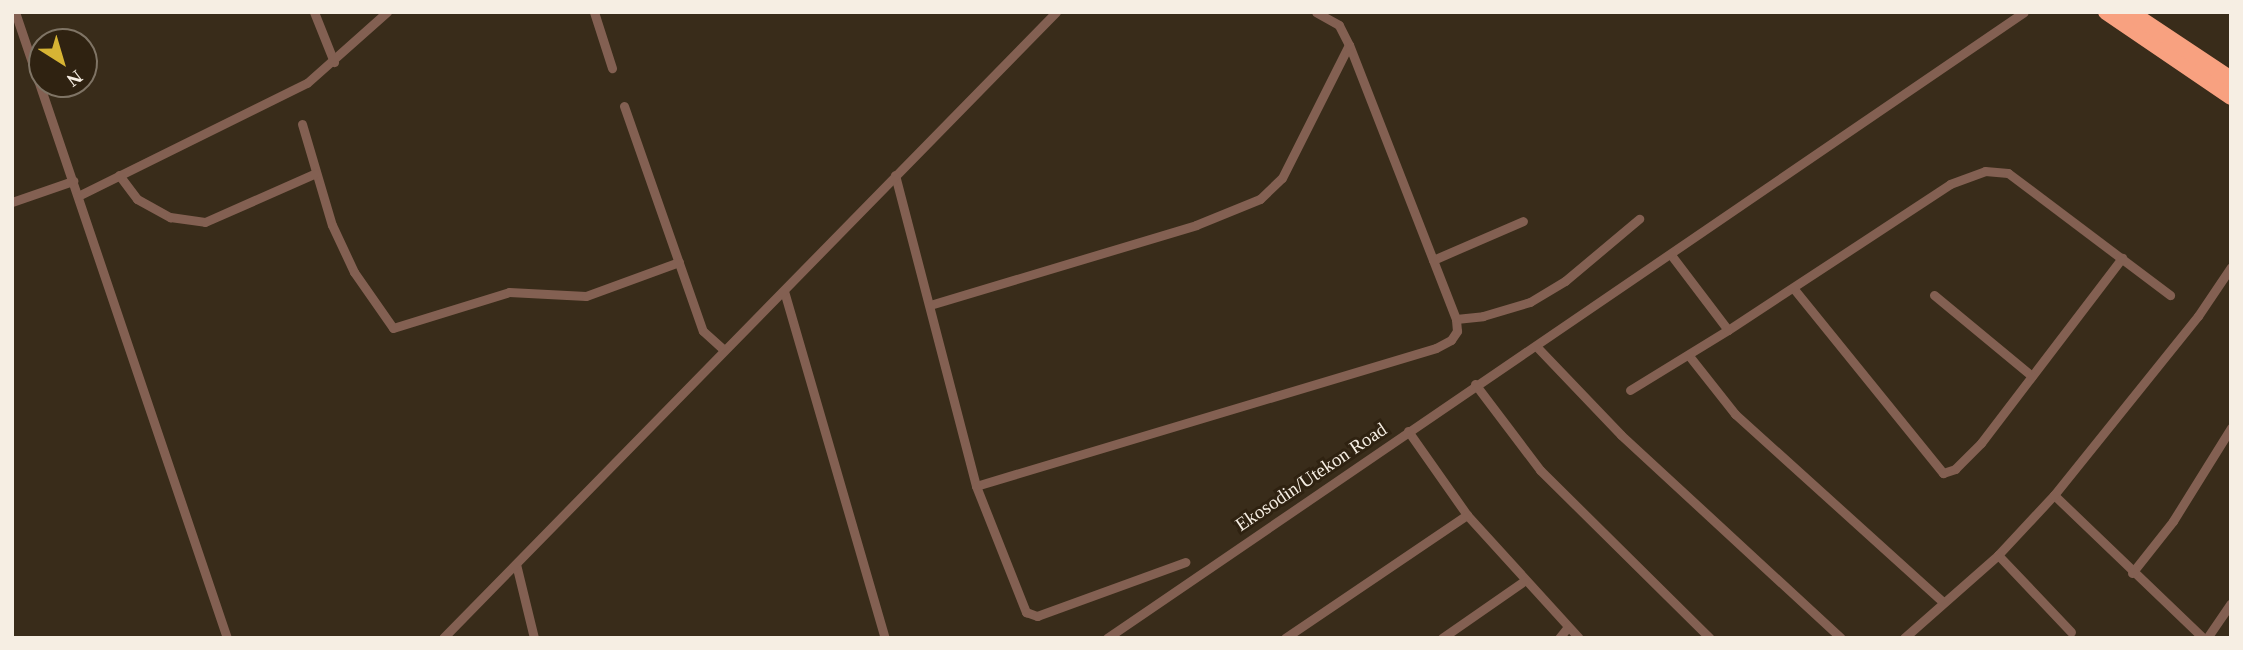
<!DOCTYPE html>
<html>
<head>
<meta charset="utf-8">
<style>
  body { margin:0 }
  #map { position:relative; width:2243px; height:650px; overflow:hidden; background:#392c1a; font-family:Georgia,serif }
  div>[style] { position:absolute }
  .street>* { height:9px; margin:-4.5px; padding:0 4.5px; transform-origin:4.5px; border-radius:4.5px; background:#836052 }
  .highway>* { height:16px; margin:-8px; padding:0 8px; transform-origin:8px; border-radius:8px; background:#f8a180 }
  span { translate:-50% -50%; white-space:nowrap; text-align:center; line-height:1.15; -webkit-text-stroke:6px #2f2211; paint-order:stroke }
  .street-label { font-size:19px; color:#f6eee3 }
  .frame { position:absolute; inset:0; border:14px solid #f6eee3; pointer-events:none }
  .north { position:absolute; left:28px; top:28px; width:70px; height:70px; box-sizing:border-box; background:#2f2211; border:2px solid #7f7465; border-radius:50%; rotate:143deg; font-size:19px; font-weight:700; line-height:28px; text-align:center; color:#f6eee3 }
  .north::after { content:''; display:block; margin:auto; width:24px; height:32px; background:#d7b434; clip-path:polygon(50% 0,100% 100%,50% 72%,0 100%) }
</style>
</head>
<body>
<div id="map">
  <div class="street">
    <i style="left:15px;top:12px;width:661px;rotate:71.29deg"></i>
    <i style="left:314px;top:12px;width:54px;rotate:68.2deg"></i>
    <i style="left:594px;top:12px;width:59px;rotate:72.2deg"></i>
    <i style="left:624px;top:106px;width:238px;rotate:70.7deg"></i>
    <i style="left:703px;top:331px;width:27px;rotate:42deg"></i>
    <i style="left:302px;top:124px;width:105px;rotate:73.5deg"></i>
    <i style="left:332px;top:225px;width:52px;rotate:64.9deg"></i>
    <i style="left:354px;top:272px;width:68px;rotate:55.1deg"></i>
    <i style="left:393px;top:328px;width:121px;rotate:-17.2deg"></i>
    <i style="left:509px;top:292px;width:77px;rotate:3deg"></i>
    <i style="left:586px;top:296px;width:99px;rotate:-20.1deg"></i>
    <i style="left:119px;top:175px;width:30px;rotate:53deg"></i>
    <i style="left:137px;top:199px;width:38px;rotate:29deg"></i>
    <i style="left:170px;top:217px;width:35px;rotate:8deg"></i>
    <i style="left:205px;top:222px;width:121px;rotate:-23.8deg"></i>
    <i style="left:895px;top:175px;width:321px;rotate:75.4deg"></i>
    <i style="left:976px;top:486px;width:136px;rotate:68.4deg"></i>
    <i style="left:1026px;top:612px;width:12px;rotate:20deg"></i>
    <i style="left:1037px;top:616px;width:158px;rotate:-20deg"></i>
    <i style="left:78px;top:196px;width:255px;rotate:-26.3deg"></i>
    <i style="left:307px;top:83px;width:107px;rotate:-41.6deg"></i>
    <i style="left:12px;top:202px;width:65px;rotate:-19deg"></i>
    <i style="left:1433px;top:260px;width:98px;rotate:-23.4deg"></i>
    <i style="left:1794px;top:289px;width:237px;rotate:51deg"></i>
    <i style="left:1943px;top:473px;width:13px;rotate:-18deg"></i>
    <i style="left:1955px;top:469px;width:37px;rotate:-45deg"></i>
    <i style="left:1981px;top:443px;width:233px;rotate:-52.7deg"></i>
    <i style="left:784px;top:291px;width:361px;rotate:73.8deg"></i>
    <i style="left:1934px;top:295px;width:127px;rotate:39.6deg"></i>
    <i style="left:930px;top:305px;width:278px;rotate:-16.7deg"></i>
    <i style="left:1196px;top:225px;width:69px;rotate:-22.1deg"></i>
    <i style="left:1260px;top:199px;width:30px;rotate:-44deg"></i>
    <i style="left:1282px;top:178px;width:149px;rotate:-63.3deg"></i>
    <i style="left:1456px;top:319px;width:27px;rotate:-6deg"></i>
    <i style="left:1483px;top:316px;width:49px;rotate:-16.6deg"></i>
    <i style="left:1530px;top:302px;width:41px;rotate:-31deg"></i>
    <i style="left:1565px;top:281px;width:97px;rotate:-40deg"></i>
    <i style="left:1728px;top:330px;width:266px;rotate:-33.3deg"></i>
    <i style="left:1950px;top:184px;width:37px;rotate:-20deg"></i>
    <i style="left:1985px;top:171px;width:23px;rotate:5deg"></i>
    <i style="left:2008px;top:173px;width:203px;rotate:37deg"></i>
    <i style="left:1536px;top:346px;width:123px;rotate:46.3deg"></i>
    <i style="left:1621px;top:435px;width:299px;rotate:42.7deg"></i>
    <i style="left:1690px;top:357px;width:73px;rotate:51.7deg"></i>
    <i style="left:1735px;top:414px;width:279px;rotate:42.1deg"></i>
    <i style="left:1475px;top:384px;width:108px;rotate:52.9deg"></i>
    <i style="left:1540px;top:470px;width:239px;rotate:44.7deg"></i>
    <i style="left:1630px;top:390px;width:115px;rotate:-31.5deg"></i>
    <i style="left:1728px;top:330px;width:94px;rotate:-127.2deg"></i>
    <i style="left:1408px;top:431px;width:103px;rotate:54.9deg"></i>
    <i style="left:1467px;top:515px;width:166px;rotate:47.7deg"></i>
    <i style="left:976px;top:486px;width:480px;rotate:-16.7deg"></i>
    <i style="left:1436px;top:348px;width:17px;rotate:-28deg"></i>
    <i style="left:1451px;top:340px;width:11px;rotate:-56deg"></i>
    <i style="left:1457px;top:331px;width:12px;rotate:-95deg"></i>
    <i style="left:1456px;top:319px;width:294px;rotate:-111.3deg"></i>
    <i style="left:1349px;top:45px;width:22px;rotate:-117deg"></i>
    <i style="left:1339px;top:25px;width:26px;rotate:-151deg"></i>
    <i style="left:2054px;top:495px;width:207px;rotate:43.8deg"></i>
    <i style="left:1998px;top:555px;width:106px;rotate:46.5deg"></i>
    <i style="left:516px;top:564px;width:76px;rotate:76.3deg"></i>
    <i style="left:2132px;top:573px;width:66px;rotate:-51.7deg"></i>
    <i style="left:2173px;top:521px;width:110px;rotate:-58.1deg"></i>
    <i style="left:443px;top:638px;width:876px;rotate:-45.6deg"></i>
    <i style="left:1107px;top:638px;width:1110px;rotate:-34.32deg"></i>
    <i style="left:1285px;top:638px;width:220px;rotate:-34.1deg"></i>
    <i style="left:1442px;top:638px;width:100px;rotate:-34.8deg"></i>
    <i style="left:1559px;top:638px;width:14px;rotate:-51deg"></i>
    <i style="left:1904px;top:638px;width:125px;rotate:-41.4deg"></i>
    <i style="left:1998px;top:555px;width:82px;rotate:-47deg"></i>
    <i style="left:2054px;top:495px;width:230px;rotate:-51.2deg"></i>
    <i style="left:2198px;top:316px;width:59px;rotate:-56deg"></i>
    <i style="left:2207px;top:638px;width:42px;rotate:-55.6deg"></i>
  </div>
  <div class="highway">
    <i style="left:2106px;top:12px;width:151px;rotate:34.2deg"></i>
    <i style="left:2130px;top:12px;width:121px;rotate:33.6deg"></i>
  </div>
  <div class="street-label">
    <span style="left:1311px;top:477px;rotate:-34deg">Ekosodin/Utekon Road</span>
  </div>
  <div class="frame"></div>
  <div class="north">N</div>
</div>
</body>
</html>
